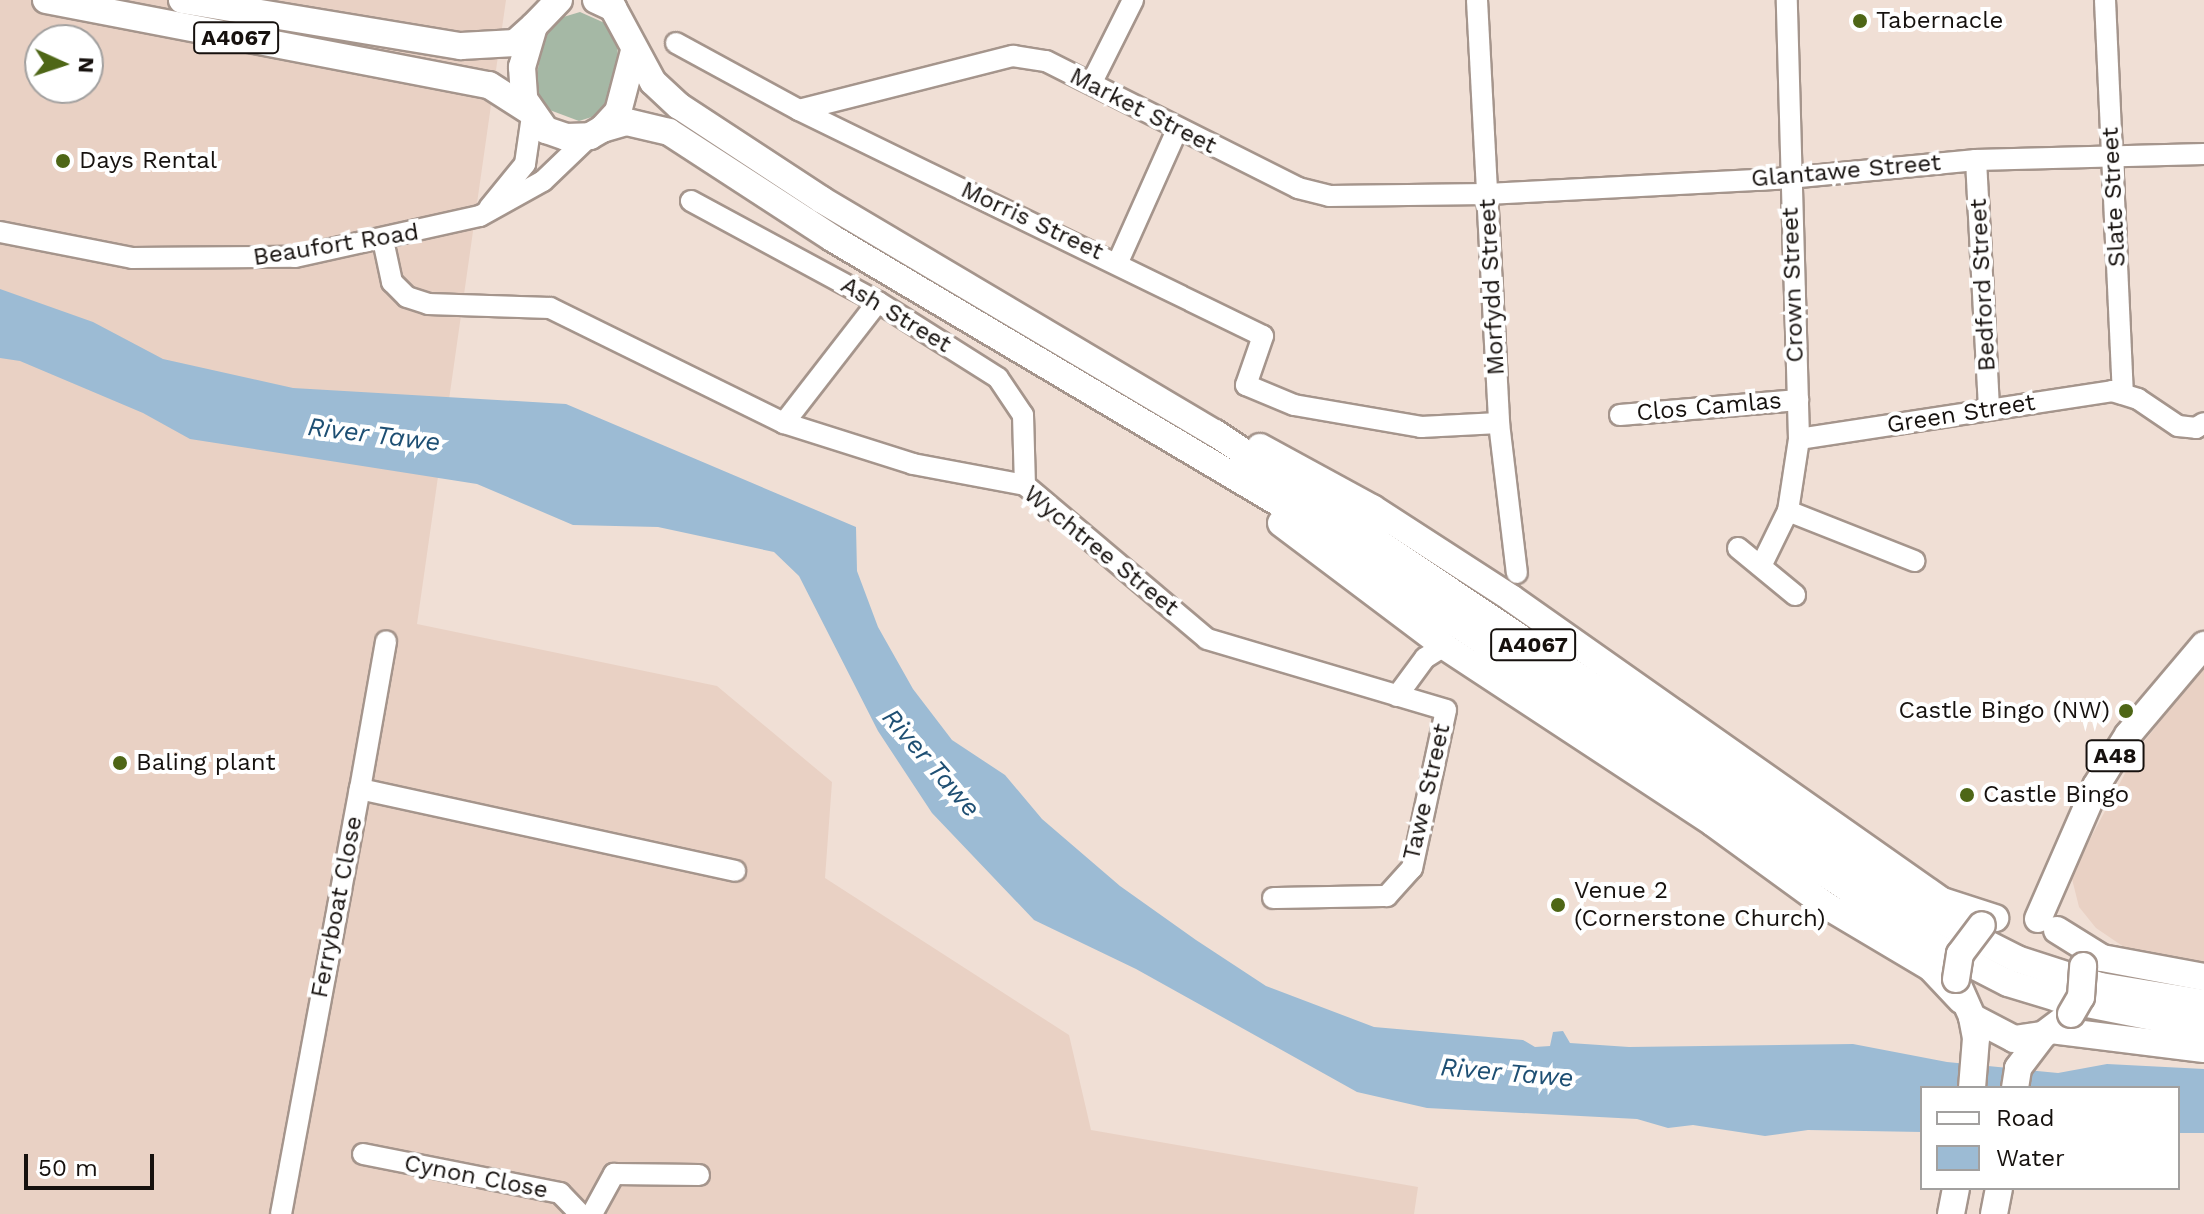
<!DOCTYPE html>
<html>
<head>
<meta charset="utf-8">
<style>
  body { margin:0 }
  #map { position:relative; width:2204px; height:1214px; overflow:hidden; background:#f0dfd5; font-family:"Work Sans",sans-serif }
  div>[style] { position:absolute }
  .built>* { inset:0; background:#e9d1c4 }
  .green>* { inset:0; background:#a5b8a5 }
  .water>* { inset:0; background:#9cbbd4 }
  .roads { filter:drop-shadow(2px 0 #a5958c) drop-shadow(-2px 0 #a5958c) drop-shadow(0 2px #a5958c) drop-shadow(0 -2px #a5958c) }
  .minor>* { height:20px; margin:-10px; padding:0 10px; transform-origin:10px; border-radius:10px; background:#fff }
  .major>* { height:26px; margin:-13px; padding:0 13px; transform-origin:13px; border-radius:13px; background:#fff }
  .bridges { filter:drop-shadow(2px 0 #a5958c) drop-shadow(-2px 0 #a5958c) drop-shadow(0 2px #a5958c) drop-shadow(0 -2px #a5958c) }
  .major-bridge>* { height:26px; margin:-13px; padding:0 13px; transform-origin:13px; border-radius:13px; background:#fff }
  .dots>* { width:22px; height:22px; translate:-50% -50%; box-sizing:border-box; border:4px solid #fff; border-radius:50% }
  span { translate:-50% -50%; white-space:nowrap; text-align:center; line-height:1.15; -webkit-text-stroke:8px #fff; paint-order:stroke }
  .shield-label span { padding:2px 6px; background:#fff; border:2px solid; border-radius:6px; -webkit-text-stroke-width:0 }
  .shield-label { font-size:22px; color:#16110e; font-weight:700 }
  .poi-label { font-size:24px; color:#16110e }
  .left { translate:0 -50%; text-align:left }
  .right { translate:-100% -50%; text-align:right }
  .street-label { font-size:24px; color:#16110e }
  .water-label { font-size:26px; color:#1e4f73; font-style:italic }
  .legend { position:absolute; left:1920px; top:1086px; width:260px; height:104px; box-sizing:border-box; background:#fff; border:2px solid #a2a09f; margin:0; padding:10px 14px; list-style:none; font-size:24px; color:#16110e }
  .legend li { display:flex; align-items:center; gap:16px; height:40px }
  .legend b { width:40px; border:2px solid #a2a09f }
  .north { position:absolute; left:24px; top:24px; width:80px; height:80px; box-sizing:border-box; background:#fff; border:2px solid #a2a09f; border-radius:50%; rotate:93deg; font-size:22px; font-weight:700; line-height:32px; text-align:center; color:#16110e }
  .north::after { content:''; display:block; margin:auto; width:28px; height:36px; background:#4e6616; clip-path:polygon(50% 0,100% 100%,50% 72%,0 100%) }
  .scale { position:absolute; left:24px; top:1154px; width:130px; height:36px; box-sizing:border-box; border:4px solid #16110e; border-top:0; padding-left:10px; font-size:24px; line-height:28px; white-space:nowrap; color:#16110e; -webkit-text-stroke:6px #fff; paint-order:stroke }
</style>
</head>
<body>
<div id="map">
  <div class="built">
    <i style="clip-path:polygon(evenodd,0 0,506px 0,417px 624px,717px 686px,832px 782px,825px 878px,1069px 1035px,1091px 1130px,1418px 1187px,1414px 1214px,0 1214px,0 0,40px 40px,88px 40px,88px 88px,40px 88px,40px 40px)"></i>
    <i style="clip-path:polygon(2204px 667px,2204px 962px,2124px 947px,2096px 928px,2079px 907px,2071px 875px,2138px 749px)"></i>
  </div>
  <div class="green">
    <i style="clip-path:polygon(580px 12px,607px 24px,617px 39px,618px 58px,609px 100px,595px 116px,579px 121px,547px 109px,537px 95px,536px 78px,545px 34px,560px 18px)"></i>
  </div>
  <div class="water">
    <i style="clip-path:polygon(0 289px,93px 322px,163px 359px,293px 388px,566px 404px,856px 527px,857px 571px,878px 627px,913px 689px,952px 740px,1005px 775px,1042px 819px,1120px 886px,1196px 940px,1266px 986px,1374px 1027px,1523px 1040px,1535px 1047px,1550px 1046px,1553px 1032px,1563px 1031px,1570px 1043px,1629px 1047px,1853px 1044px,1947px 1062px,2058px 1073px,2107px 1064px,2204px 1069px,2204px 1133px,2178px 1133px,2178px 1088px,1922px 1088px,1922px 1132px,1808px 1130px,1765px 1136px,1693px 1125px,1668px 1128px,1637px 1119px,1427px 1108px,1357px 1092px,1136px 969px,1034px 920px,932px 813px,878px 731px,799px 576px,774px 552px,658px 527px,573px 525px,477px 484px,190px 439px,143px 413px,20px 361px,0 358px)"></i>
  </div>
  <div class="roads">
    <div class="minor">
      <i style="left:1477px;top:0;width:424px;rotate:87deg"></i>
      <i style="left:1499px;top:423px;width:151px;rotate:83.2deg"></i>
      <i style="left:2105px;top:0;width:394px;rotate:87.4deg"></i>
      <i style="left:676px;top:43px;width:140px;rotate:28.6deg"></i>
      <i style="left:799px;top:110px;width:516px;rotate:25.97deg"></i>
      <i style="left:1263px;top:336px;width:52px;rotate:109.1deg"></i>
      <i style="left:1246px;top:385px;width:52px;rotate:22.6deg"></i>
      <i style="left:1294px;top:405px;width:129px;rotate:9.8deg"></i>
      <i style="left:1421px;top:427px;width:78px;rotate:-2.9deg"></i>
      <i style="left:1092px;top:82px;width:92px;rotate:-63.4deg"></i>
      <i style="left:799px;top:110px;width:221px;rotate:-14.2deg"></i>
      <i style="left:1013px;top:56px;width:33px;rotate:9deg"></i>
      <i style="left:1046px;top:61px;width:282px;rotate:26.7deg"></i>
      <i style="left:1298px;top:188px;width:32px;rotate:14deg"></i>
      <i style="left:1329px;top:196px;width:158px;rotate:-0.7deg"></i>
      <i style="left:1487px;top:194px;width:302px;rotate:-3deg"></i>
      <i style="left:1789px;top:178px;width:188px;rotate:-5.5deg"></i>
      <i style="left:1976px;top:160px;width:228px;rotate:-1.5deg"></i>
      <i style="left:1976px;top:160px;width:250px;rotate:87deg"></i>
      <i style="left:691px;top:201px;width:213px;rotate:28.4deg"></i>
      <i style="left:878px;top:302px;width:142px;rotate:32.3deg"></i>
      <i style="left:998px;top:378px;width:45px;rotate:56deg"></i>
      <i style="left:1023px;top:415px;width:70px;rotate:88.4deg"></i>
      <i style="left:489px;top:208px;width:57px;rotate:-50.7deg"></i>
      <i style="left:525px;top:164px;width:49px;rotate:-81.7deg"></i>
      <i style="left:0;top:232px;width:135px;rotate:11.1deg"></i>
      <i style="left:132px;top:258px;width:163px;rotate:-0.4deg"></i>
      <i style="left:295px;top:257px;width:189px;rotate:-12.5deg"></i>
      <i style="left:480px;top:216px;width:72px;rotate:-29.1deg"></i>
      <i style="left:543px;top:181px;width:65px;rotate:-43.8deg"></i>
      <i style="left:383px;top:240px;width:43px;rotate:77.9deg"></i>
      <i style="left:392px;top:282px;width:21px;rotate:45deg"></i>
      <i style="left:407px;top:297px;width:22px;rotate:18deg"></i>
      <i style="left:428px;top:304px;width:122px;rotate:1.9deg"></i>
      <i style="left:550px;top:308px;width:261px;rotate:26.2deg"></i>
      <i style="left:784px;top:423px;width:135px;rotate:17.6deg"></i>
      <i style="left:913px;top:464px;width:114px;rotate:10.6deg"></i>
      <i style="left:1025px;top:485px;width:238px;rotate:40.2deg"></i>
      <i style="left:1207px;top:639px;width:249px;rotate:16.5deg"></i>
      <i style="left:1446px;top:710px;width:162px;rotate:102.1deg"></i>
      <i style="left:1412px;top:868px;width:38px;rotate:132deg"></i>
      <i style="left:1387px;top:896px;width:114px;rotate:179deg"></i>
      <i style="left:1118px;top:262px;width:145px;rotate:-65.9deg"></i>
      <i style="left:1620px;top:415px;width:179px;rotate:-4.8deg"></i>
      <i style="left:784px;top:423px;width:153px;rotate:-52.2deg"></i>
      <i style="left:1799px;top:439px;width:317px;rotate:-8.7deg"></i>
      <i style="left:2112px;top:391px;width:27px;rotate:17deg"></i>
      <i style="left:2138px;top:399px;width:48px;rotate:34deg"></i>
      <i style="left:2178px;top:426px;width:18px;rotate:6deg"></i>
      <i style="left:2196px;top:428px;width:9px;rotate:-32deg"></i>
      <i style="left:1788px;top:511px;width:136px;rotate:21.6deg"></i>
      <i style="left:1738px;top:548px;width:74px;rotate:39.5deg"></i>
      <i style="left:1762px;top:564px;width:59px;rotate:-63.9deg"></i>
      <i style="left:1788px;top:511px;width:73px;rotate:-81.3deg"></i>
      <i style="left:1799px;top:439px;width:439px;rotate:-91.6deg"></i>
      <i style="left:1397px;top:696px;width:47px;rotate:-53.6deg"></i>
      <i style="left:1425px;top:658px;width:22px;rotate:-32deg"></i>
      <i style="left:360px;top:789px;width:150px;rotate:-80deg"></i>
      <i style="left:363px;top:1154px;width:201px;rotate:11.2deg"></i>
      <i style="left:560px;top:1193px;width:29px;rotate:46deg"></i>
      <i style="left:281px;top:1214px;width:432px;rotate:-79.5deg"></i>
      <i style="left:360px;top:789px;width:384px;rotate:12.3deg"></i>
      <i style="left:592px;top:1214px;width:46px;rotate:-61.2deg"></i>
      <i style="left:614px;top:1174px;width:85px;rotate:0.7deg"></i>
    </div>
    <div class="major">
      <i style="left:46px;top:0;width:451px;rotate:10.9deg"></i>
      <i style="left:489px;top:85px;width:46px;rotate:32.7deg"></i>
      <i style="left:182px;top:0;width:283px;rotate:9.4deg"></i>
      <i style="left:461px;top:46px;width:54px;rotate:-3.2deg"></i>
      <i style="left:515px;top:43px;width:25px;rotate:-42deg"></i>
      <i style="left:559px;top:0;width:36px;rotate:134deg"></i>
      <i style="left:534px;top:26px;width:43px;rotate:106.3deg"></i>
      <i style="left:522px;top:67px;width:32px;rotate:86deg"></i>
      <i style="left:524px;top:99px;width:38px;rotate:55deg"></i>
      <i style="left:546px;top:130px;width:21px;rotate:19deg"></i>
      <i style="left:566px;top:137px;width:24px;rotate:-2deg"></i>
      <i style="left:590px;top:136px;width:14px;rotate:-30deg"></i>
      <i style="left:602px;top:129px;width:23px;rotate:-47deg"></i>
      <i style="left:618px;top:112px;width:63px;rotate:-75.3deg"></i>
      <i style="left:596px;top:0;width:19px;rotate:25deg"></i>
      <i style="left:613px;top:8px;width:84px;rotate:61.6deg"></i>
      <i style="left:653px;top:82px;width:35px;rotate:43deg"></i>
      <i style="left:679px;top:106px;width:171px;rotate:33.3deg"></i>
      <i style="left:822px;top:200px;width:457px;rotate:30.7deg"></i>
      <i style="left:1215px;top:433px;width:576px;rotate:33.88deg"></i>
      <i style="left:1693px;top:754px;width:245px;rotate:35.4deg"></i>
      <i style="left:1893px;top:896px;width:139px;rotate:26.9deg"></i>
      <i style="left:2017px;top:959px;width:87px;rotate:18deg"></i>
      <i style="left:2100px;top:986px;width:105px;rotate:9.3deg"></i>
      <i style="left:602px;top:129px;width:26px;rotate:-16deg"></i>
      <i style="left:627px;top:122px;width:43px;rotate:13.4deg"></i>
      <i style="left:669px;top:132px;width:194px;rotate:33deg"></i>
      <i style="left:832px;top:238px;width:520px;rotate:30.66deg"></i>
      <i style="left:1279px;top:503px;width:779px;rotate:34.12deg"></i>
      <i style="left:1924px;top:940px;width:94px;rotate:27.1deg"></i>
      <i style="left:2008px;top:983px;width:51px;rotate:17deg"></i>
      <i style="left:2057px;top:998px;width:150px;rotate:11.2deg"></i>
      <i style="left:1260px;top:447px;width:128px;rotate:28.6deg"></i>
      <i style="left:1372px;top:508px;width:166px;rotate:32.9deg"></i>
      <i style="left:1511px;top:598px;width:527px;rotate:35.11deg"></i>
      <i style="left:1942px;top:901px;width:56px;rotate:17.8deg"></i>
      <i style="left:1281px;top:523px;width:204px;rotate:37deg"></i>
      <i style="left:1444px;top:646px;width:322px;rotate:33.3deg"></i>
      <i style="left:1713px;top:823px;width:141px;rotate:36.1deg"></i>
      <i style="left:1827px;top:906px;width:121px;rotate:30.8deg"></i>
      <i style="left:1931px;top:968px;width:44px;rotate:46.8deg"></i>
      <i style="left:2038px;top:919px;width:145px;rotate:-66.4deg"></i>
      <i style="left:2096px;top:786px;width:60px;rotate:-57.9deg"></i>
      <i style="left:2128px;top:735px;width:118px;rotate:-49.8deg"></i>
      <i style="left:2057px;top:930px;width:53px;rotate:31.9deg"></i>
      <i style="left:2102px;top:958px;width:104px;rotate:10.6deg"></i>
      <i style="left:1958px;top:985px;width:35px;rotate:66deg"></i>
      <i style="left:1972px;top:1017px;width:47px;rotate:27.6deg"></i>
      <i style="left:2014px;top:1039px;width:29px;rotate:-8deg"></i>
      <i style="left:2043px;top:1035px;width:35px;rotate:-37deg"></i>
      <i style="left:2051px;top:1030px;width:154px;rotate:7.1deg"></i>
      <i style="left:1972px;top:1088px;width:50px;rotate:-85.4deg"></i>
      <i style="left:1976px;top:1038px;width:21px;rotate:-101deg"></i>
      <i style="left:2015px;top:1088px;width:20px;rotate:-81deg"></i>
      <i style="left:2018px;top:1068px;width:41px;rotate:-52.9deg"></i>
      <i style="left:1951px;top:1214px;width:26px;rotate:-79deg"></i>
      <i style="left:1994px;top:1214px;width:26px;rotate:-79deg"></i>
    </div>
  </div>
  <div class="bridges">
    <div class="major-bridge">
      <i style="left:1956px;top:979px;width:25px;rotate:-81deg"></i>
      <i style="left:1960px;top:954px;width:36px;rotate:-53deg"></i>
      <i style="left:2071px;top:1014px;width:20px;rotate:-60deg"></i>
      <i style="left:2081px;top:997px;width:31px;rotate:-86deg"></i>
    </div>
  </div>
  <div class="dots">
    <i style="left:1860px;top:21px;background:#4e6616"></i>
    <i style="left:63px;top:161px;background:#4e6616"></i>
    <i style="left:2126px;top:711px;background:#4e6616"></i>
    <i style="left:120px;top:763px;background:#4e6616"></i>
    <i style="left:1967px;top:795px;background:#4e6616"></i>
    <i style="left:1558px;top:905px;background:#4e6616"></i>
  </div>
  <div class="shield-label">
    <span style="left:236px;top:38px">A4067</span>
    <span style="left:1533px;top:645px">A4067</span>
    <span style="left:2115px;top:756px">A48</span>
  </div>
  <div class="poi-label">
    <span class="left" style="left:1876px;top:21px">Tabernacle</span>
    <span class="left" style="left:79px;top:161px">Days Rental</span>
    <span class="right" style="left:2110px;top:711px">Castle Bingo (NW)</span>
    <span class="left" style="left:136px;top:763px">Baling plant</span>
    <span class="left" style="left:1983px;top:795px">Castle Bingo</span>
    <span class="left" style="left:1574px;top:905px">Venue 2<br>(Cornerstone Church)</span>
  </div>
  <div class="street-label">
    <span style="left:1143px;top:111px;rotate:27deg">Market Street</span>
    <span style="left:1846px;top:171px;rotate:-5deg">Glantawe Street</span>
    <span style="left:2114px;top:197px;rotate:-93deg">Slate Street</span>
    <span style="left:1032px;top:221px;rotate:25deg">Morris Street</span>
    <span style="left:336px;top:245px;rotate:-9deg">Beaufort Road</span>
    <span style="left:1793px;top:285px;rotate:-92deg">Crown Street</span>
    <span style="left:1983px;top:285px;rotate:-93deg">Bedford Street</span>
    <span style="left:1492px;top:287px;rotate:-93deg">Morfydd Street</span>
    <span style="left:896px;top:315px;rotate:31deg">Ash Street</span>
    <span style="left:1709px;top:407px;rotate:-5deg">Clos Camlas</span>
    <span style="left:1961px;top:414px;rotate:-9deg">Green Street</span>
    <span style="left:1101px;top:551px;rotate:39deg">Wychtree Street</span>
    <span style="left:1427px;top:792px;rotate:-77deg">Tawe Street</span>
    <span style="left:337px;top:907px;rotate:-79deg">Ferryboat Close</span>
    <span style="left:476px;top:1177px;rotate:11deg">Cynon Close</span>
  </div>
  <div class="water-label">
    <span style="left:374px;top:435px;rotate:7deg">River Tawe</span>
    <span style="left:931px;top:763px;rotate:49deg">River Tawe</span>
    <span style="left:1507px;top:1073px;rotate:5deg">River Tawe</span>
  </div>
  <ul class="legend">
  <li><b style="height:10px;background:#fff"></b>Road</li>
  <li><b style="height:22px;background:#9cbbd4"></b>Water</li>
  </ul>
  <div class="north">N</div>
  <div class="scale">50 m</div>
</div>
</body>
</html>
